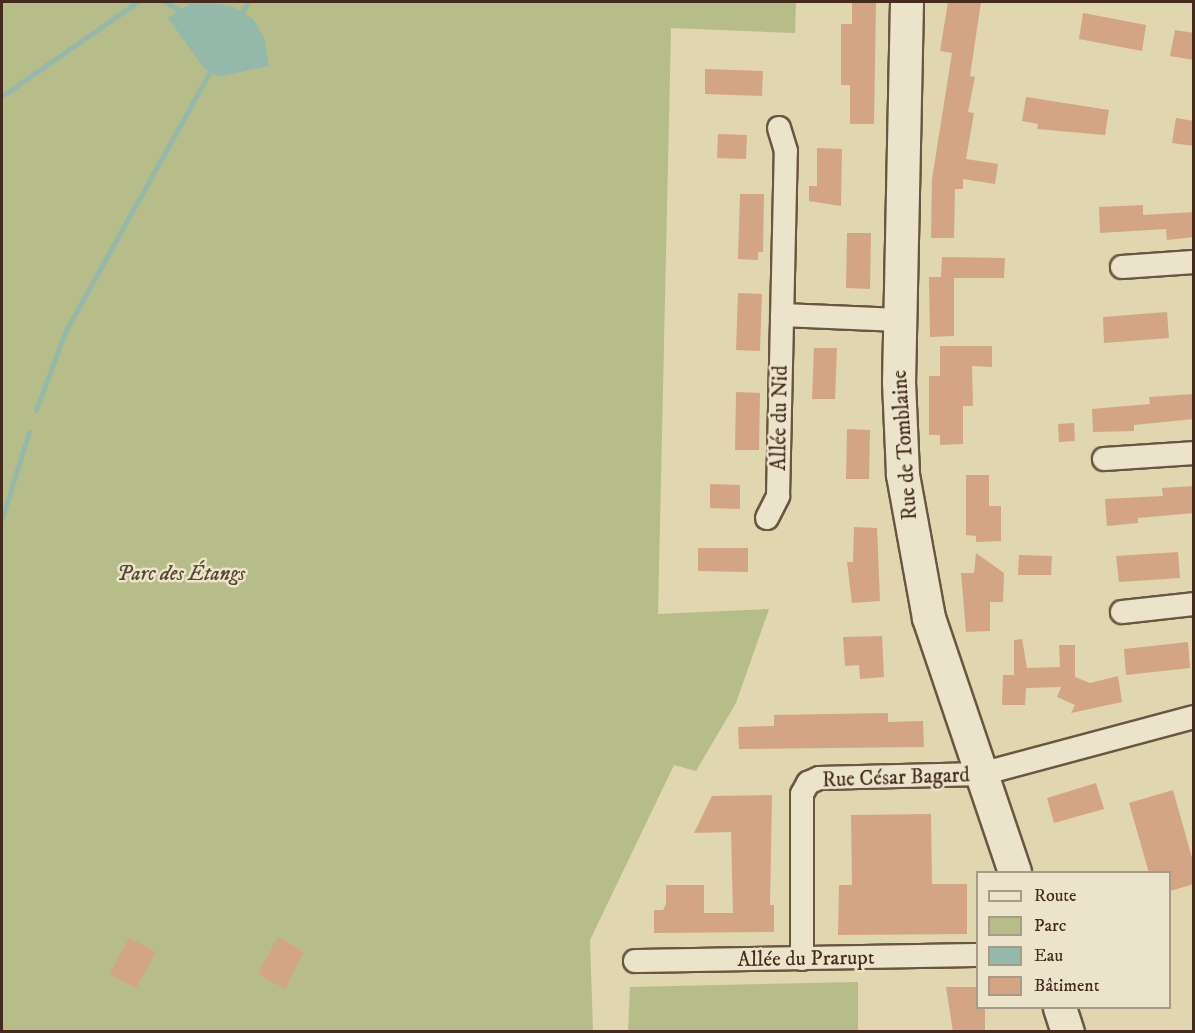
<!DOCTYPE html>
<html>
<head>
<meta charset="utf-8">
<style>
  body { margin:0 }
  #map { position:relative; width:1195px; height:1033px; overflow:hidden; background:#e0d6af; font-family:"IM FELL DW Pica",serif }
  div>[style] { position:absolute }
  .green>* { inset:0; background:#b6bd88 }
  .water>* { inset:0; background:#94b9ab }
  .stream>* { height:5px; margin:-2.5px; padding:0 2.5px; transform-origin:2.5px; border-radius:2.5px; background:#94b9ab }
  .building>* { inset:0; background:#d3a585 }
  .roads { filter:drop-shadow(2px 0 #6b5642) drop-shadow(-2px 0 #6b5642) drop-shadow(0 2px #6b5642) drop-shadow(0 -2px #6b5642) }
  .minor>* { height:22px; margin:-11px; padding:0 11px; transform-origin:11px; border-radius:11px; background:#ebe4cb }
  .secondary>* { height:32px; margin:-16px; padding:0 16px; transform-origin:16px; border-radius:16px; background:#ebe4cb }
  span { translate:-50% -50%; white-space:nowrap; text-align:center; line-height:1.15; -webkit-text-stroke:5px #ebe4cb; paint-order:stroke }
  .street-label { font-size:21px; color:#442b1e }
  .park-label { font-size:21px; color:#5b4833; font-style:italic }
  .frame { position:absolute; inset:0; border:3px solid #442b1e; pointer-events:none }
  .legend { position:absolute; left:976px; top:871px; width:195px; height:138px; box-sizing:border-box; background:#ebe4cb; border:2px solid #a89a86; margin:0; padding:8px 10px; list-style:none; font-size:18px; color:#442b1e }
  .legend li { display:flex; align-items:center; gap:12px; height:30px }
  .legend b { width:30px; border:2px solid #a89a86 }
</style>
</head>
<body>
<div id="map">
  <div class="green">
    <i style="clip-path:polygon(2px 2px,796px 2px,795px 33px,671px 28px,658px 614px,769px 609px,736px 703px,696px 771px,674px 765px,590px 940px,593px 1031px,2px 1031px)"></i>
    <i style="clip-path:polygon(858px 982px,858px 1031px,628px 1031px,630px 987px)"></i>
  </div>
  <div class="water">
    <i style="clip-path:polygon(206px 2px,234px 7px,253px 19px,264px 37px,269px 66px,219px 77px,204px 68px,168px 18px,189px 4px)"></i>
  </div>
  <div class="stream">
    <i style="left:165px;top:2px;width:22px;rotate:30deg"></i>
    <i style="left:239px;top:18px;width:18px;rotate:-61deg"></i>
    <i style="left:2px;top:96px;width:165px;rotate:-34.8deg"></i>
    <i style="left:36px;top:410px;width:83px;rotate:-69.6deg"></i>
    <i style="left:65px;top:332px;width:304px;rotate:-60.9deg"></i>
    <i style="left:2px;top:518px;width:90px;rotate:-72.6deg"></i>
  </div>
  <div class="building">
    <i style="clip-path:polygon(852px 2px,876px 2px,874px 124px,850px 124px,850px 85px,841px 85px,841px 24px,852px 24px)"></i>
    <i style="clip-path:polygon(948px 2px,981px 2px,970px 76px,975px 77px,968px 112px,974px 113px,966px 159px,998px 164px,995px 184px,963px 179px,963px 189px,955px 189px,954px 238px,931px 238px,932px 179px,952px 53px,940px 51px)"></i>
    <i style="clip-path:polygon(1083px 13px,1146px 25px,1142px 51px,1079px 39px)"></i>
    <i style="clip-path:polygon(1175px 30px,1194px 33px,1194px 60px,1170px 56px)"></i>
    <i style="clip-path:polygon(705px 69px,763px 71px,762px 96px,705px 94px)"></i>
    <i style="clip-path:polygon(1026px 97px,1109px 110px,1105px 135px,1037px 129px,1038px 124px,1022px 121px)"></i>
    <i style="clip-path:polygon(1176px 118px,1194px 121px,1194px 146px,1172px 143px)"></i>
    <i style="clip-path:polygon(718px 134px,747px 135px,746px 159px,717px 158px)"></i>
    <i style="clip-path:polygon(817px 148px,842px 149px,841px 206px,809px 201px,809px 186px,817px 186px)"></i>
    <i style="clip-path:polygon(740px 194px,764px 194px,763px 252px,758px 252px,758px 260px,738px 259px)"></i>
    <i style="clip-path:polygon(1143px 205px,1143px 215px,1194px 212px,1194px 237px,1167px 240px,1166px 229px,1100px 233px,1099px 207px)"></i>
    <i style="clip-path:polygon(847px 233px,871px 233px,870px 289px,846px 288px)"></i>
    <i style="clip-path:polygon(942px 257px,1005px 258px,1004px 278px,954px 278px,954px 336px,930px 337px,929px 277px,941px 277px)"></i>
    <i style="clip-path:polygon(738px 293px,762px 294px,760px 351px,736px 350px)"></i>
    <i style="clip-path:polygon(1167px 312px,1169px 338px,1104px 343px,1103px 317px)"></i>
    <i style="clip-path:polygon(940px 346px,992px 346px,992px 367px,972px 366px,973px 406px,963px 406px,963px 444px,940px 445px,940px 435px,929px 435px,929px 376px,940px 376px)"></i>
    <i style="clip-path:polygon(814px 348px,837px 348px,835px 399px,812px 399px)"></i>
    <i style="clip-path:polygon(736px 392px,760px 393px,759px 450px,735px 450px)"></i>
    <i style="clip-path:polygon(1194px 394px,1194px 419px,1134px 425px,1134px 431px,1093px 432px,1092px 409px,1150px 404px,1149px 397px)"></i>
    <i style="clip-path:polygon(1074px 423px,1075px 441px,1059px 442px,1058px 424px)"></i>
    <i style="clip-path:polygon(847px 429px,870px 430px,869px 479px,846px 479px)"></i>
    <i style="clip-path:polygon(966px 475px,989px 475px,989px 506px,1001px 506px,1001px 541px,976px 542px,976px 536px,966px 535px)"></i>
    <i style="clip-path:polygon(710px 484px,740px 485px,740px 509px,710px 508px)"></i>
    <i style="clip-path:polygon(1194px 486px,1194px 513px,1138px 518px,1138px 523px,1107px 526px,1105px 499px,1163px 496px,1162px 488px)"></i>
    <i style="clip-path:polygon(854px 527px,877px 528px,880px 601px,852px 603px,847px 562px,853px 562px)"></i>
    <i style="clip-path:polygon(698px 548px,748px 548px,748px 572px,698px 571px)"></i>
    <i style="clip-path:polygon(1178px 552px,1180px 578px,1119px 582px,1116px 556px)"></i>
    <i style="clip-path:polygon(976px 553px,1004px 573px,1003px 602px,990px 602px,990px 631px,966px 632px,961px 573px,974px 573px)"></i>
    <i style="clip-path:polygon(1019px 555px,1052px 556px,1051px 575px,1018px 575px)"></i>
    <i style="clip-path:polygon(882px 636px,884px 677px,860px 679px,859px 665px,845px 666px,843px 637px)"></i>
    <i style="clip-path:polygon(1022px 639px,1027px 668px,1060px 667px,1059px 645px,1075px 645px,1075px 677px,1090px 683px,1118px 676px,1122px 702px,1071px 713px,1075px 705px,1057px 697px,1061px 687px,1026px 688px,1025px 705px,1002px 705px,1003px 675px,1014px 675px,1014px 640px)"></i>
    <i style="clip-path:polygon(1188px 642px,1190px 668px,1126px 675px,1124px 649px)"></i>
    <i style="clip-path:polygon(888px 713px,888px 722px,923px 721px,924px 747px,739px 749px,738px 727px,774px 726px,774px 715px)"></i>
    <i style="clip-path:polygon(1096px 783px,1104px 809px,1054px 823px,1047px 798px)"></i>
    <i style="clip-path:polygon(1173px 790px,1194px 865px,1194px 884px,1170px 891px,1170px 873px,1149px 873px,1129px 803px)"></i>
    <i style="clip-path:polygon(772px 795px,770px 905px,774px 905px,774px 932px,654px 933px,654px 910px,663px 910px,666px 904px,666px 885px,704px 885px,704px 913px,733px 913px,731px 832px,694px 833px,712px 796px)"></i>
    <i style="clip-path:polygon(931px 814px,932px 884px,967px 884px,967px 934px,838px 935px,839px 885px,852px 885px,851px 815px)"></i>
    <i style="clip-path:polygon(278px 937px,304px 952px,285px 989px,258px 974px)"></i>
    <i style="clip-path:polygon(129px 938px,156px 952px,136px 988px,110px 974px)"></i>
    <i style="clip-path:polygon(946px 987px,978px 987px,978px 1008px,985px 1008px,985px 1032px,953px 1032px)"></i>
  </div>
  <div class="roads">
    <div class="minor">
      <i style="left:1122px;top:267px;width:72px;rotate:-4deg"></i>
      <i style="left:782px;top:315px;width:118px;rotate:2.4deg"></i>
      <i style="left:1104px;top:459px;width:90px;rotate:-3.8deg"></i>
      <i style="left:767px;top:518px;width:25px;rotate:-63deg"></i>
      <i style="left:778px;top:496px;width:345px;rotate:-88.7deg"></i>
      <i style="left:786px;top:151px;width:24px;rotate:-107deg"></i>
      <i style="left:1122px;top:612px;width:72px;rotate:-6.3deg"></i>
      <i style="left:802px;top:959px;width:165px;rotate:-90deg"></i>
      <i style="left:802px;top:794px;width:13px;rotate:-61deg"></i>
      <i style="left:808px;top:783px;width:12px;rotate:-24deg"></i>
      <i style="left:819px;top:778px;width:162px;rotate:-1.4deg"></i>
      <i style="left:981px;top:774px;width:220px;rotate:-15deg"></i>
      <i style="left:635px;top:961px;width:343px;rotate:-1deg"></i>
    </div>
    <div class="secondary">
      <i style="left:907px;top:2px;width:380px;rotate:91.2deg"></i>
      <i style="left:899px;top:382px;width:93px;rotate:87.5deg"></i>
      <i style="left:903px;top:475px;width:145px;rotate:79.7deg"></i>
      <i style="left:929px;top:618px;width:268px;rotate:71.3deg"></i>
      <i style="left:1060px;top:1008px;width:25px;rotate:72deg"></i>
    </div>
  </div>
  <div class="street-label">
    <span style="left:780px;top:418px;rotate:-89deg">Allée du Nid</span>
    <span style="left:905px;top:445px;rotate:-94deg">Rue de Tomblaine</span>
    <span style="left:896px;top:778px;rotate:-2deg">Rue César Bagard</span>
    <span style="left:806px;top:959px;rotate:-1deg">Allée du Prarupt</span>
  </div>
  <div class="park-label">
    <span style="left:181px;top:574px">Parc des Étangs</span>
  </div>
  <div class="frame"></div>
  <ul class="legend">
  <li><b style="height:8px;background:#ebe4cb"></b>Route</li>
  <li><b style="height:16px;background:#b6bd88"></b>Parc</li>
  <li><b style="height:16px;background:#94b9ab"></b>Eau</li>
  <li><b style="height:16px;background:#d3a585"></b>Bâtiment</li>
  </ul>
</div>
</body>
</html>
